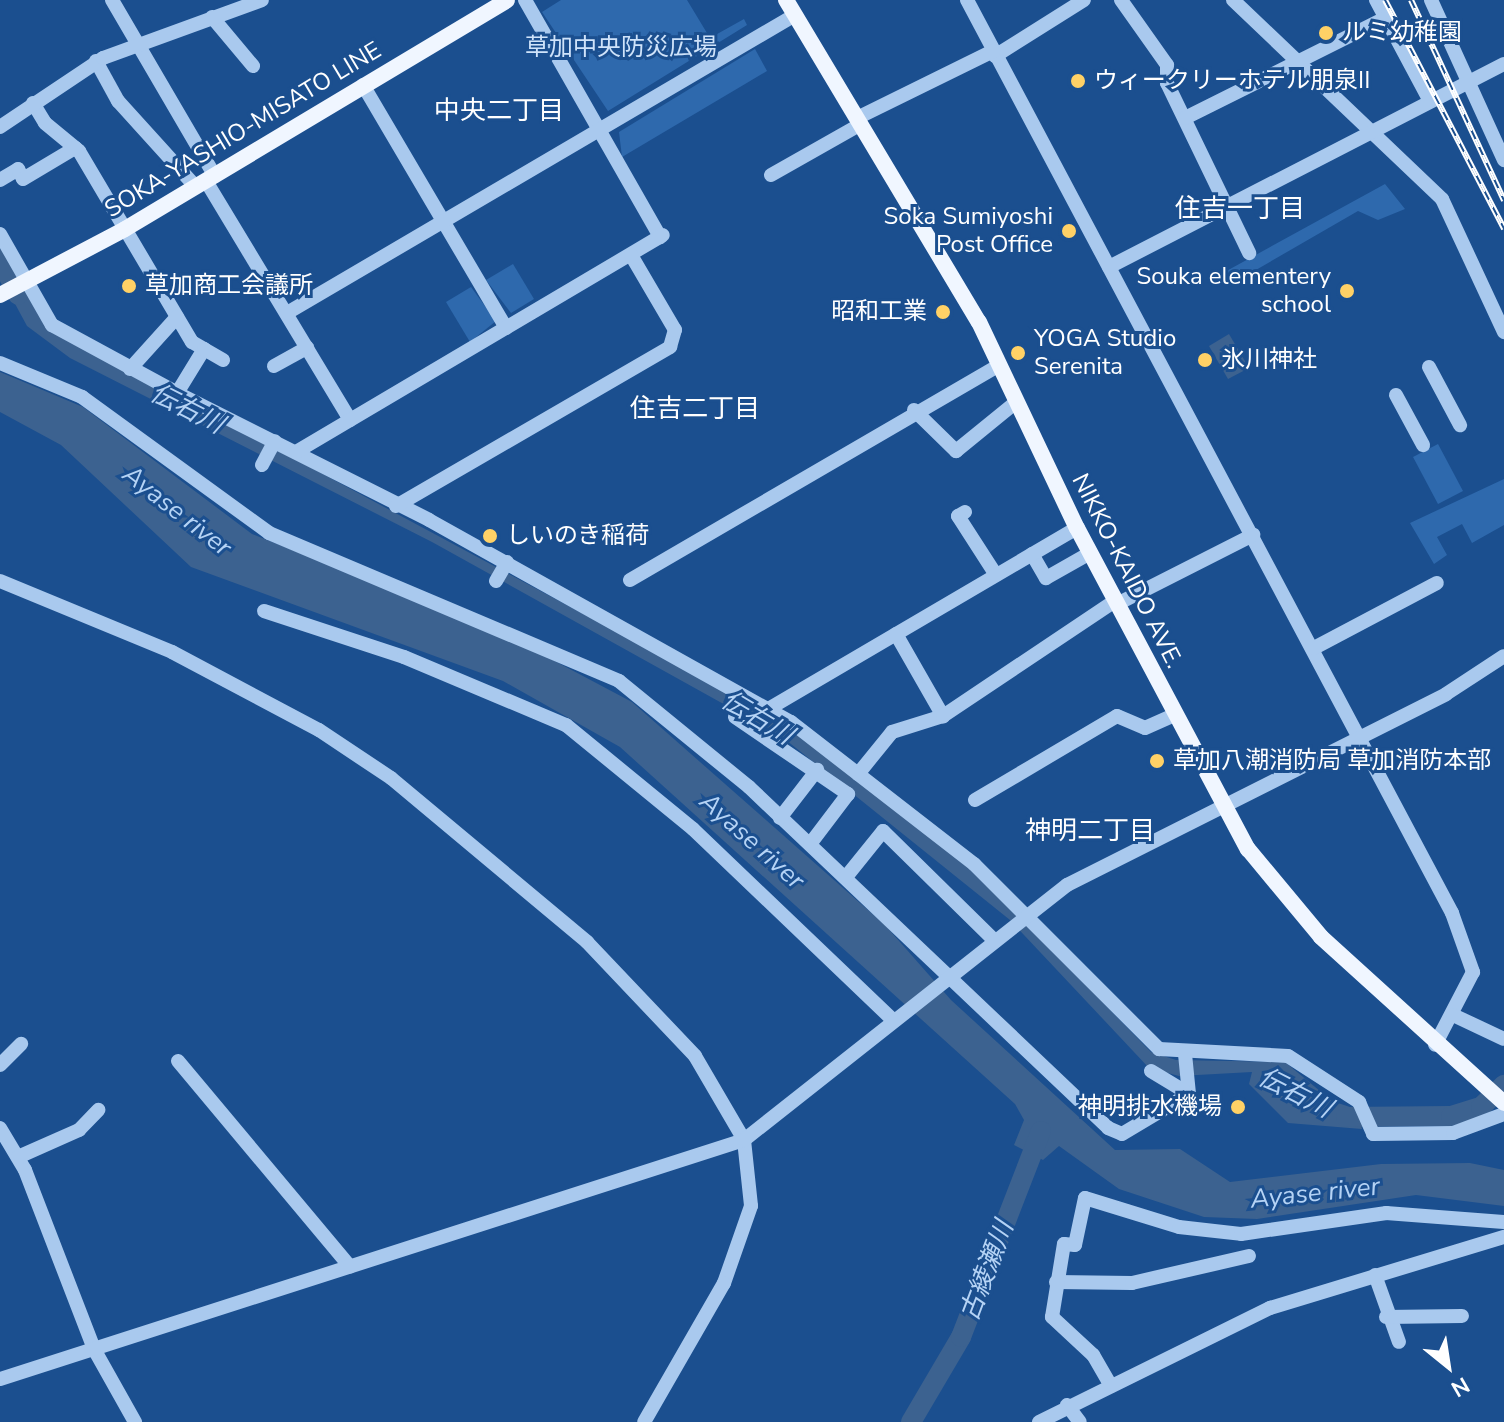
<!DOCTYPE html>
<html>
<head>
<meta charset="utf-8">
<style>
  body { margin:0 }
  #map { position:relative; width:1504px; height:1422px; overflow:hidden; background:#1b4f8f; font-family:"Nunito Sans","Noto Sans JP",sans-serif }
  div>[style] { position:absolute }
  .green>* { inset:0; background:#2e69ad }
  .water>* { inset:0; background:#3c6290 }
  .river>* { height:20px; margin:-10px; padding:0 10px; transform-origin:10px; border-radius:10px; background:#3c6290 }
  .minor>* { height:14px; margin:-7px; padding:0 7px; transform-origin:7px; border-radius:7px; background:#a9c9ee }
  .major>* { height:16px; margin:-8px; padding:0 8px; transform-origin:8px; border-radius:8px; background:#f0f6ff }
  .rail>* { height:6px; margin-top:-3px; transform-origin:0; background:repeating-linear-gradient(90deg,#1b4f8f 0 9px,#fff 0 18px); box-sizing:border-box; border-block:2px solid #fff }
  .dots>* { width:22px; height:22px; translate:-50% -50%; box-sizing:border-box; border:4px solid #1b4f8f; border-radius:50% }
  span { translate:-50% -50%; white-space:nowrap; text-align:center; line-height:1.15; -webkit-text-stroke:6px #1b4f8f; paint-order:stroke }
  .poi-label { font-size:24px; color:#fff }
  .left { translate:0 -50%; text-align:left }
  .right { translate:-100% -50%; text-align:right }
  .park-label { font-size:24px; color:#cfe3fa }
  .street-label { font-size:24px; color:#fff }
  .neighbourhood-label { font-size:26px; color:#fff }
  .water-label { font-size:26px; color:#b5d3f5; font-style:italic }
  .north { position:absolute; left:1408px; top:1326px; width:80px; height:80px; -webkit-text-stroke:6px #1b4f8f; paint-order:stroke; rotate:150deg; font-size:22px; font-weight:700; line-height:32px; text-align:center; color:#fff }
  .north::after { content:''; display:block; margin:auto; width:28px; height:36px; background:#fff; clip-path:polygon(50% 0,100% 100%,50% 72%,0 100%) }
</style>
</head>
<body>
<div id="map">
  <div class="green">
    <i style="clip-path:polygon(561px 0,687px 0,710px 38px,744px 19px,747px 25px,608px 111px,542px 12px)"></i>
    <i style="clip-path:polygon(755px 49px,767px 71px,622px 157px,619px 132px)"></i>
    <i style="clip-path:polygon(1385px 184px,1405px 209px,1378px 220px,1358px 211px,1235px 282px,1221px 274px)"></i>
    <i style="clip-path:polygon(513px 264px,534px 299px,511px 313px,486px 280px)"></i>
    <i style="clip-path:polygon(471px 287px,496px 321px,470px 342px,446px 302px)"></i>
    <i style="clip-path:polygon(1438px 444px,1463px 491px,1438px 504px,1413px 457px)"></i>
    <i style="clip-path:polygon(1504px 479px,1504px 525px,1472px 543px,1462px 524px,1437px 537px,1447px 555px,1434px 564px,1410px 523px)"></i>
  </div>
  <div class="water">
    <i style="clip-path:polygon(13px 270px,47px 326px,768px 713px,974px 870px,1151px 1052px,1176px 1060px,1285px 1062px,1332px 1101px,1356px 1109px,1362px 1129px,1288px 1123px,1249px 1084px,1252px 1072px,1179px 1076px,1149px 1068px,1010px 920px,781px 736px,432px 542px,70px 358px,27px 326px,0 276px)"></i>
    <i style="clip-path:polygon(1229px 334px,1249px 368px,1228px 379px,1209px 346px)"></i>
    <i style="clip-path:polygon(0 372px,83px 407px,252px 534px,502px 633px,632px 702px,885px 925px,951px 1000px,1115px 1150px,1180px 1149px,1230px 1182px,1381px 1164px,1470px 1163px,1504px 1170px,1504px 1206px,1416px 1195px,1257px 1219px,1204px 1217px,1119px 1189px,1059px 1146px,1043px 1160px,1014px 1145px,1024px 1120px,1015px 1104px,620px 747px,503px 681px,191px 567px,61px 445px,0 412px)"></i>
  </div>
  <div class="river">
    <i style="left:0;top:259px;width:40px;rotate:63.4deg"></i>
    <i style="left:1346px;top:1117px;width:105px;rotate:-0.5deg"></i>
    <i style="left:1451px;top:1116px;width:31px;rotate:-17deg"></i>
    <i style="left:1481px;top:1107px;width:32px;rotate:-44deg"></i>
    <i style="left:911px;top:1422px;width:99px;rotate:-59.5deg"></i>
    <i style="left:961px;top:1337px;width:221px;rotate:-68.8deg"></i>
  </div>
  <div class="minor">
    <i style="left:112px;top:0;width:204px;rotate:59.7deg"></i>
    <i style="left:525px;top:0;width:273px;rotate:60.3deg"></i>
    <i style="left:967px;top:0;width:1034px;rotate:62.02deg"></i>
    <i style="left:1452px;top:913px;width:63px;rotate:70.4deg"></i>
    <i style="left:1473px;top:972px;width:82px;rotate:117.5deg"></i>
    <i style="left:1121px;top:0;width:80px;rotate:54.7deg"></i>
    <i style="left:1167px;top:65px;width:18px;rotate:90deg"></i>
    <i style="left:1167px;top:83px;width:189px;rotate:64.2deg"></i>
    <i style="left:1233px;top:0;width:289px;rotate:43.6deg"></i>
    <i style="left:1442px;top:199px;width:147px;rotate:65deg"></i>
    <i style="left:1376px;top:0;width:115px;rotate:61.9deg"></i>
    <i style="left:1431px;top:0;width:176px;rotate:65.5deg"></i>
    <i style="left:212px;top:17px;width:64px;rotate:50.1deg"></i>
    <i style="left:995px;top:56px;width:105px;rotate:-32.2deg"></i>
    <i style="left:96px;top:61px;width:46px;rotate:61.2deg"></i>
    <i style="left:118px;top:101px;width:116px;rotate:47.8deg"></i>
    <i style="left:363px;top:85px;width:282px;rotate:59.5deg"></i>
    <i style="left:33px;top:103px;width:23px;rotate:59deg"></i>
    <i style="left:45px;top:123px;width:44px;rotate:39.5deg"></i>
    <i style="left:79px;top:151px;width:222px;rotate:59.4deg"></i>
    <i style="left:192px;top:342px;width:14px;rotate:30deg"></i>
    <i style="left:204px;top:349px;width:52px;rotate:121.5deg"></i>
    <i style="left:177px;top:393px;width:282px;rotate:26.7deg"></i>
    <i style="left:429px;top:520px;width:415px;rotate:29.2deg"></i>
    <i style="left:791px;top:722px;width:232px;rotate:37.8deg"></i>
    <i style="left:974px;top:864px;width:262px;rotate:45deg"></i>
    <i style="left:1159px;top:1049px;width:129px;rotate:3.1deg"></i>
    <i style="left:1288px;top:1056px;width:85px;rotate:32.9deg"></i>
    <i style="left:1359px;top:1102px;width:35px;rotate:66deg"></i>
    <i style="left:1373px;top:1134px;width:80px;rotate:-0.7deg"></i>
    <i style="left:1453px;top:1133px;width:54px;rotate:-20.4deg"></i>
    <i style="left:857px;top:118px;width:152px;rotate:-26.2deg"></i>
    <i style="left:1185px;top:118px;width:225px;rotate:-26.5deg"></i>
    <i style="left:0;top:127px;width:124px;rotate:-33.8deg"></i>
    <i style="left:103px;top:58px;width:169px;rotate:-20deg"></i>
    <i style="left:771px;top:175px;width:103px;rotate:-29.5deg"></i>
    <i style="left:0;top:180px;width:21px;rotate:-31deg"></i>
    <i style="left:18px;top:169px;width:11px;rotate:63deg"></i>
    <i style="left:23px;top:179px;width:61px;rotate:-30.8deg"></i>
    <i style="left:206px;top:181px;width:279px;rotate:58.9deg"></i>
    <i style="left:0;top:234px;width:105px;rotate:60.3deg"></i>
    <i style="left:52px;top:325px;width:142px;rotate:28.5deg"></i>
    <i style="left:1109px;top:267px;width:444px;rotate:-27.2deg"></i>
    <i style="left:287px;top:313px;width:589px;rotate:-30.4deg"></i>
    <i style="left:204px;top:349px;width:22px;rotate:30deg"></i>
    <i style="left:0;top:363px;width:89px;rotate:22.5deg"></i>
    <i style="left:82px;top:397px;width:231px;rotate:36deg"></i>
    <i style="left:269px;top:533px;width:380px;rotate:22.9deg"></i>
    <i style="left:619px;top:681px;width:168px;rotate:39.2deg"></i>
    <i style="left:749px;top:787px;width:495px;rotate:43.5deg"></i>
    <i style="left:1108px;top:1128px;width:15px;rotate:23deg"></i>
    <i style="left:1122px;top:1134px;width:78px;rotate:-30.8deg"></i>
    <i style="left:1189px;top:1094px;width:40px;rotate:-95.7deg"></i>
    <i style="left:274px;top:366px;width:38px;rotate:-29deg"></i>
    <i style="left:1429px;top:367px;width:66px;rotate:61.9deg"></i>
    <i style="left:130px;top:369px;width:70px;rotate:-47.9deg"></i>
    <i style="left:1396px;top:395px;width:57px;rotate:61.6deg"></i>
    <i style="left:914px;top:410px;width:59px;rotate:44.3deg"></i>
    <i style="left:956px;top:451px;width:77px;rotate:-39.2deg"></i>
    <i style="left:296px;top:452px;width:426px;rotate:-30.6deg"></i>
    <i style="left:262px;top:465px;width:27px;rotate:-62deg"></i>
    <i style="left:396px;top:506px;width:317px;rotate:-30.1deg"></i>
    <i style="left:670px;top:347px;width:18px;rotate:-74deg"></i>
    <i style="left:675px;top:330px;width:87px;rotate:-120.4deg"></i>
    <i style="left:965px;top:512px;width:8px;rotate:150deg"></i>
    <i style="left:958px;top:516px;width:70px;rotate:57.2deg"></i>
    <i style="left:1032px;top:554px;width:28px;rotate:60deg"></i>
    <i style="left:1046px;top:578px;width:51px;rotate:-29.6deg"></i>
    <i style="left:630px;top:580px;width:427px;rotate:-30.2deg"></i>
    <i style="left:0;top:581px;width:186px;rotate:22.4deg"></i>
    <i style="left:172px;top:652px;width:166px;rotate:28deg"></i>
    <i style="left:319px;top:730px;width:87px;rotate:33.7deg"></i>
    <i style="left:391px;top:778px;width:256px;rotate:39.9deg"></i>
    <i style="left:587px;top:942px;width:157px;rotate:46.5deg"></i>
    <i style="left:695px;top:1056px;width:97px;rotate:59.7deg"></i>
    <i style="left:744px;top:1140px;width:66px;rotate:83.9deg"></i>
    <i style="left:751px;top:1206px;width:82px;rotate:109.3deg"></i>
    <i style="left:724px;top:1283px;width:160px;rotate:119.9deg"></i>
    <i style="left:496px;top:581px;width:22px;rotate:-60deg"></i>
    <i style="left:1117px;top:604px;width:153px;rotate:-26.9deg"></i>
    <i style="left:264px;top:611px;width:147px;rotate:18.2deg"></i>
    <i style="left:404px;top:657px;width:176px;rotate:22.8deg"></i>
    <i style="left:566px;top:725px;width:164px;rotate:39.3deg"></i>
    <i style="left:693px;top:829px;width:277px;rotate:43.7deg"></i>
    <i style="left:896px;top:634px;width:95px;rotate:60.2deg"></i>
    <i style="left:1314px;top:648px;width:139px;rotate:-27.9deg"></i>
    <i style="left:770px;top:708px;width:356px;rotate:-30.4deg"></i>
    <i style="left:735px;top:717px;width:137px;rotate:34.3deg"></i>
    <i style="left:848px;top:794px;width:63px;rotate:127.2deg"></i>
    <i style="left:858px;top:774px;width:54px;rotate:-51deg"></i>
    <i style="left:892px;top:732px;width:53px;rotate:-17.4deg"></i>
    <i style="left:943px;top:716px;width:207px;rotate:-33.8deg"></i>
    <i style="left:975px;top:800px;width:165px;rotate:-30.6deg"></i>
    <i style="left:1117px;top:716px;width:30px;rotate:23deg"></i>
    <i style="left:1145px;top:728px;width:32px;rotate:-24deg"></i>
    <i style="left:780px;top:818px;width:61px;rotate:-52.4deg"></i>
    <i style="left:846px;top:877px;width:59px;rotate:-51.2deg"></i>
    <i style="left:883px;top:831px;width:157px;rotate:44.5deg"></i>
    <i style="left:1453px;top:1015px;width:56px;rotate:25.2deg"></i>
    <i style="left:178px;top:1061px;width:268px;rotate:50.1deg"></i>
    <i style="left:0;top:1065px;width:30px;rotate:-45deg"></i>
    <i style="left:1151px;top:1071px;width:44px;rotate:31.2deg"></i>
    <i style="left:0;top:1128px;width:49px;rotate:59.2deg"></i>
    <i style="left:25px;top:1170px;width:192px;rotate:68.9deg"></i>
    <i style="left:94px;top:1349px;width:84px;rotate:60.7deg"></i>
    <i style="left:18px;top:1157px;width:67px;rotate:-23.9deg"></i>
    <i style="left:79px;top:1130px;width:28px;rotate:-46deg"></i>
    <i style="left:1375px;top:1275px;width:71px;rotate:70.3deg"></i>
    <i style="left:1056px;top:1282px;width:76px;rotate:0.8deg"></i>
    <i style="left:1132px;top:1283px;width:120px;rotate:-13deg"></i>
    <i style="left:1386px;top:1317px;width:76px;rotate:-0.8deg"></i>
    <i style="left:0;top:1379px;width:781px;rotate:-17.81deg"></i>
    <i style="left:744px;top:1140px;width:412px;rotate:-38.3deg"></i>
    <i style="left:1067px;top:885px;width:424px;rotate:-26.7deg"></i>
    <i style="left:1446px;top:694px;width:69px;rotate:-33.2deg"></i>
    <i style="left:1111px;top:1386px;width:36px;rotate:-120deg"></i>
    <i style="left:1093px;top:1355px;width:56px;rotate:-137.2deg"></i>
    <i style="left:1052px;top:1317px;width:74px;rotate:-80.7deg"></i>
    <i style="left:1064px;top:1244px;width:11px;rotate:5deg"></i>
    <i style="left:1075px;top:1245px;width:48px;rotate:-78deg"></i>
    <i style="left:1085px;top:1198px;width:98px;rotate:17.1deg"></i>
    <i style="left:1179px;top:1227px;width:62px;rotate:6.4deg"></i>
    <i style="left:1241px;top:1234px;width:147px;rotate:-8.2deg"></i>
    <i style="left:1386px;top:1213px;width:118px;rotate:4.4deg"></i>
    <i style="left:1067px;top:1405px;width:21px;rotate:53deg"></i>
    <i style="left:1039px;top:1422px;width:258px;rotate:-26.3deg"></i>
    <i style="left:1270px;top:1308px;width:245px;rotate:-16.9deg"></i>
  </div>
  <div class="major">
    <i style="left:786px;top:0;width:375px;rotate:59.1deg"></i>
    <i style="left:979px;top:322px;width:228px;rotate:64.6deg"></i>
    <i style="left:1077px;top:528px;width:364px;rotate:62deg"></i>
    <i style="left:1248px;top:849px;width:114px;rotate:50.3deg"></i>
    <i style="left:1321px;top:937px;width:247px;rotate:42.2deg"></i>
    <i style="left:0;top:295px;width:141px;rotate:-27.8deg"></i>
    <i style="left:125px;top:229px;width:445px;rotate:-30.9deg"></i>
  </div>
  <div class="rail">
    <i style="left:1385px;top:0;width:258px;rotate:62.5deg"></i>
    <i style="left:1411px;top:0;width:221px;rotate:65.1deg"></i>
  </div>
  <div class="dots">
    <i style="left:1326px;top:33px;background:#ffd166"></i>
    <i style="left:1078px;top:81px;background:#ffd166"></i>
    <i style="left:1069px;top:231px;background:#ffd166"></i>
    <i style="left:129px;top:286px;background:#ffd166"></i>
    <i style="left:1347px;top:291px;background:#ffd166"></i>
    <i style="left:943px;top:312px;background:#ffd166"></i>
    <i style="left:1018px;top:353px;background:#ffd166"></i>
    <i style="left:1205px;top:360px;background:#ffd166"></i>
    <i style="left:490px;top:536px;background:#ffd166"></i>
    <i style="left:1157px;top:761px;background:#ffd166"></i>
    <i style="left:1238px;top:1107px;background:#ffd166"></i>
  </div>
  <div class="poi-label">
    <span class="left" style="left:1342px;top:33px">ルミ幼稚園</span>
    <span class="left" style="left:1094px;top:81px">ウィークリーホテル朋泉II</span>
    <span class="right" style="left:1053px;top:231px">Soka Sumiyoshi<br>Post Office</span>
    <span class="right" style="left:1331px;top:291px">Souka elementery<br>school</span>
    <span class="left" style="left:145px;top:286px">草加商工会議所</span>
    <span class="right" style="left:927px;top:312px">昭和工業</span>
    <span class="left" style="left:1034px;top:353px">YOGA Studio<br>Serenita</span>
    <span class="left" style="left:1221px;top:360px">氷川神社</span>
    <span class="left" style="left:506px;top:536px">しいのき稲荷</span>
    <span class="left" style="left:1173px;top:761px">草加八潮消防局 草加消防本部</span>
    <span class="right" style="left:1222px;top:1107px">神明排水機場</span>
  </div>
  <div class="park-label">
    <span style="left:621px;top:48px">草加中央防災広場</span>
  </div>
  <div class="street-label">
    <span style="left:243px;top:130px;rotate:-31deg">SOKA-YASHIO-MISATO LINE</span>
    <span style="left:1127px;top:571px;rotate:63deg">NIKKO-KAIDO AVE.</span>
  </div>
  <div class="neighbourhood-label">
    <span style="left:499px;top:111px">中央二丁目</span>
    <span style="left:1240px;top:209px">住吉一丁目</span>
    <span style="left:695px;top:409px">住吉二丁目</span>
    <span style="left:1090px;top:831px">神明二丁目</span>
  </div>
  <div class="water-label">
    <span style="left:187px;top:409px;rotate:27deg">伝右川</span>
    <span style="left:177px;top:511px;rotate:38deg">Ayase river</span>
    <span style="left:757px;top:718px;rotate:31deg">伝右川</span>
    <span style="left:752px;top:841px;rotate:42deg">Ayase river</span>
    <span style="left:1295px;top:1093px;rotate:27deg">伝右川</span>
    <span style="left:1315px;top:1193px;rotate:-6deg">Ayase river</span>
    <span style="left:987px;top:1271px;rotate:-69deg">古綾瀬川</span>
  </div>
  <div class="north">N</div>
</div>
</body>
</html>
